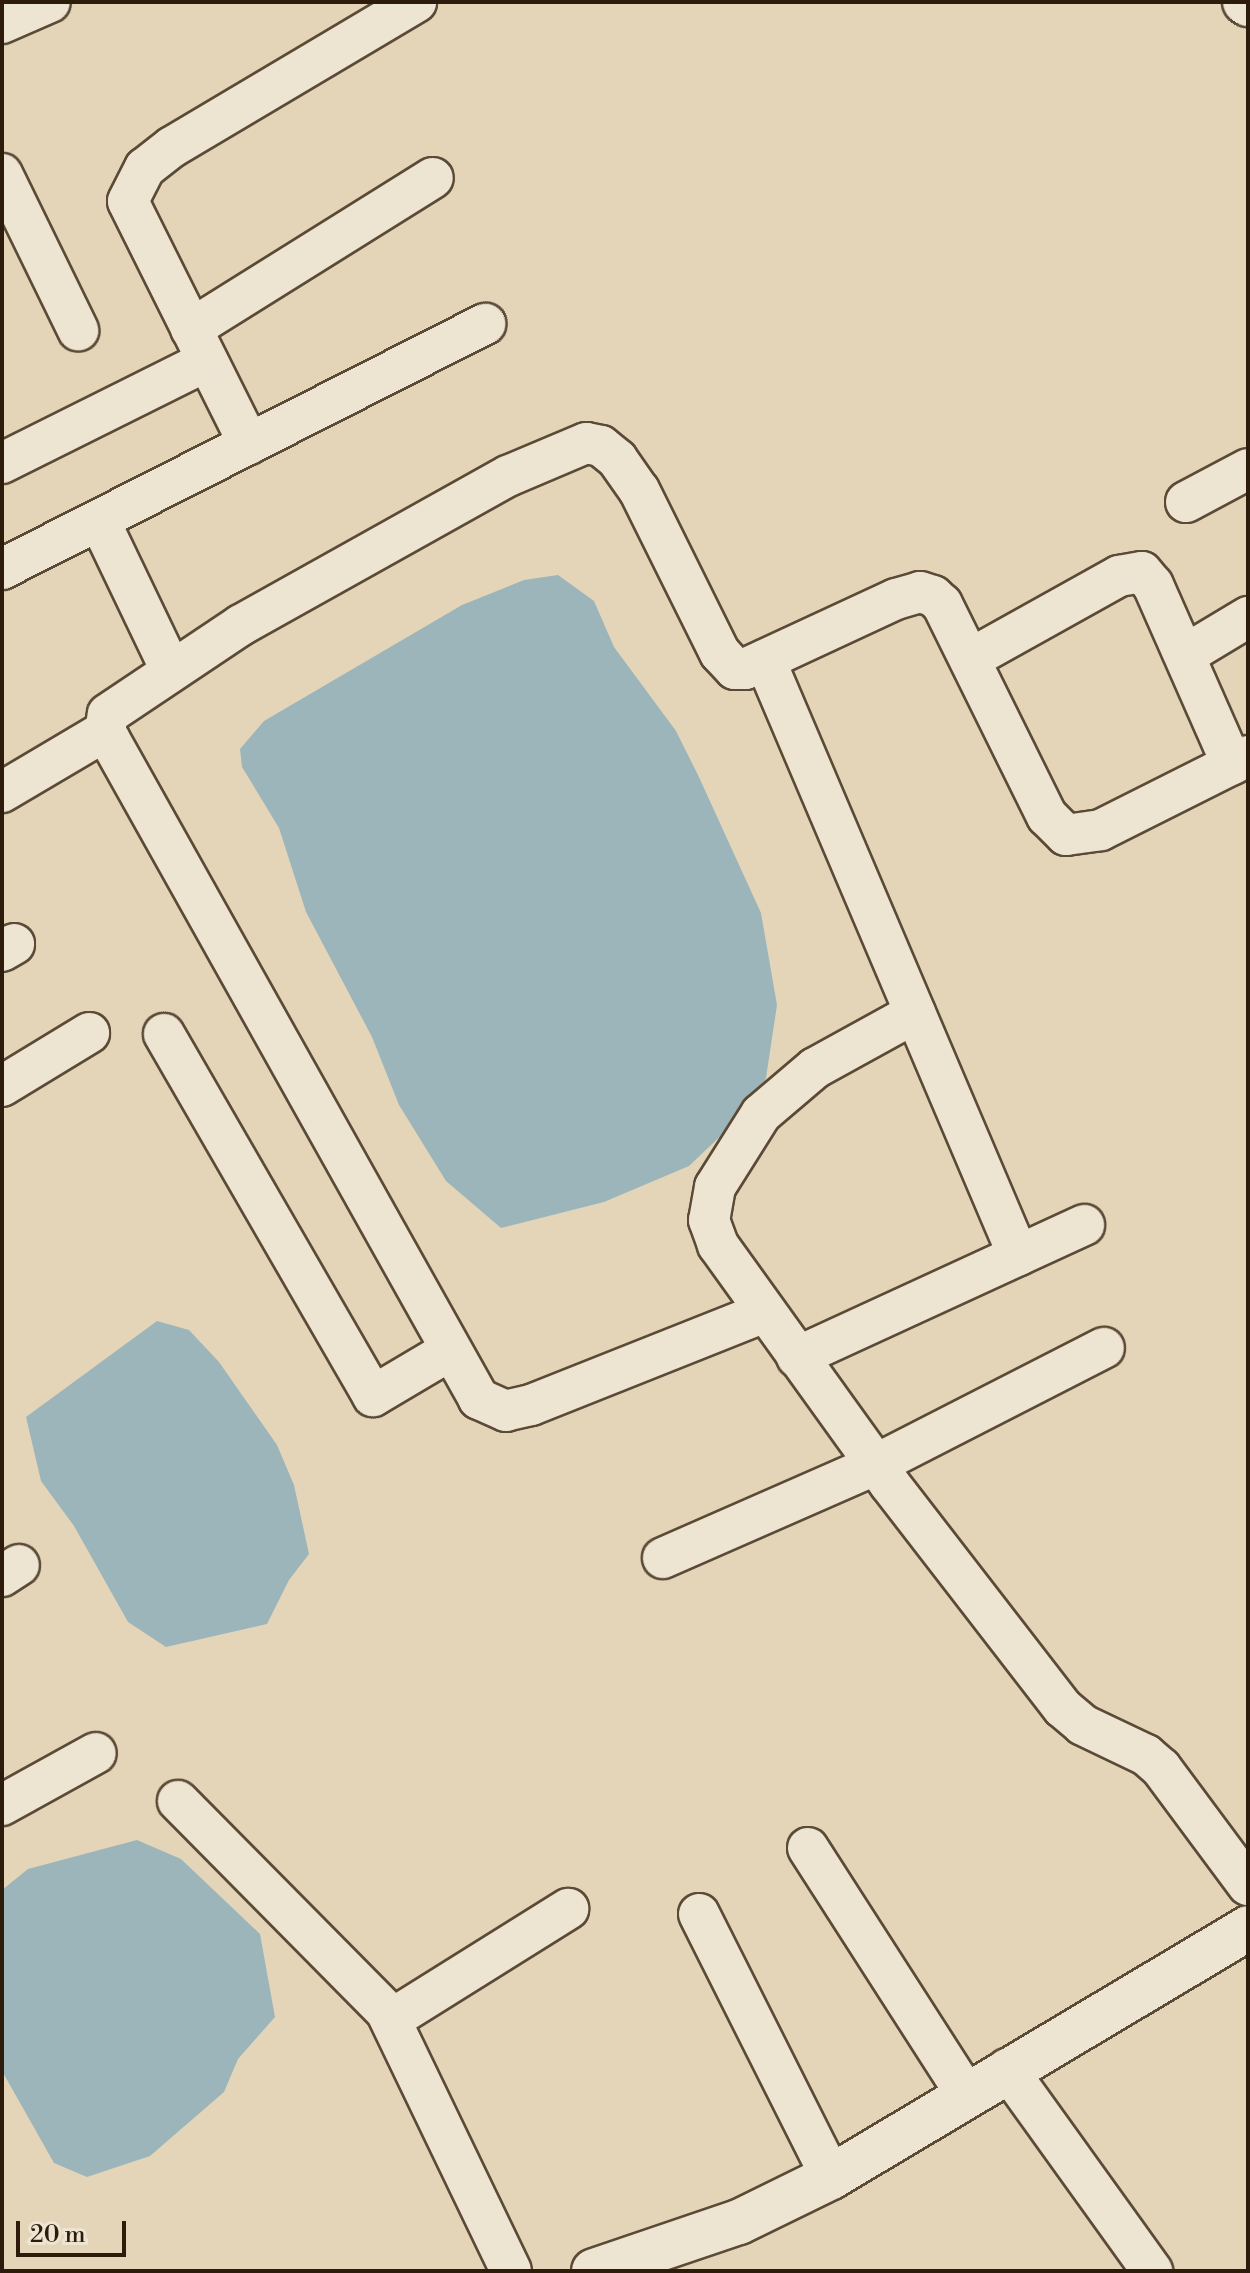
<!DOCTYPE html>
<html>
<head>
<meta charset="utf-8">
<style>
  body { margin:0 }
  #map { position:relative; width:1250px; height:2273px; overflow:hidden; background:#e4d5b9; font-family:"Libre Bodoni",serif }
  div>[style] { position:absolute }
  .water>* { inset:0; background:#9bb5bb }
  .roads { filter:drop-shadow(2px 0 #5b4a36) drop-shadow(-2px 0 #5b4a36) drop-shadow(0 2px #5b4a36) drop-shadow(0 -2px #5b4a36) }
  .street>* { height:40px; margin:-20px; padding:0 20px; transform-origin:20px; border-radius:20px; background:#ede4d2 }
  .secondary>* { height:44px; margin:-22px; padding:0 22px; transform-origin:22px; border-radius:22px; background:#ede4d2 }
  span { translate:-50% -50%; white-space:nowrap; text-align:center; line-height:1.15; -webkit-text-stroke:7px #ede4d2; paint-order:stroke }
  .frame { position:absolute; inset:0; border:4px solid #2d1c0b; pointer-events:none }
  .scale { position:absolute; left:16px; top:2221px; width:110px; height:36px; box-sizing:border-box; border:4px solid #2d1c0b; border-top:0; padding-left:10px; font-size:24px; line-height:28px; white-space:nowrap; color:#2d1c0b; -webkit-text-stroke:6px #ede4d2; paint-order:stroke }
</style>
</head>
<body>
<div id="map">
  <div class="water">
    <i style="clip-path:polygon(558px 575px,594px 601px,614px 647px,676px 731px,698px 775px,761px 913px,777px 1005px,766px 1078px,752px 1106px,689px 1166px,604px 1202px,501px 1228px,446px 1181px,399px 1105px,372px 1037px,306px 912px,279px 828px,242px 767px,240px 749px,264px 721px,462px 605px,524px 580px)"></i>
    <i style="clip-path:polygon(157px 1321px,189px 1330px,219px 1362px,277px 1445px,294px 1485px,309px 1554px,289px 1580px,267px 1624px,166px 1647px,128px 1622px,74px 1526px,41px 1481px,26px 1417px)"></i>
    <i style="clip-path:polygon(137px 1840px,181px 1859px,260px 1934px,275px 2017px,238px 2059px,224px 2092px,150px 2156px,87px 2177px,54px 2163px,2px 2071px,2px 1890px,28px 1869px)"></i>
  </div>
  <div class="roads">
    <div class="street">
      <i style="left:2px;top:23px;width:52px;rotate:-23.6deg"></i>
      <i style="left:2px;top:174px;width:174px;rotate:64deg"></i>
      <i style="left:191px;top:329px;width:285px;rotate:-32deg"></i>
      <i style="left:249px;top:444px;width:271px;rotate:-116.5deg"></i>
      <i style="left:128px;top:201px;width:37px;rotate:-63deg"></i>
      <i style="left:145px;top:168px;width:34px;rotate:-38deg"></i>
      <i style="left:172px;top:147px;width:284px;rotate:-30.7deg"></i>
      <i style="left:2px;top:463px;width:229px;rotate:-26.5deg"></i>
      <i style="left:1186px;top:502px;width:70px;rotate:-28deg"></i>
      <i style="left:100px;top:522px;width:162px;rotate:64.4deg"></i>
      <i style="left:2px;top:569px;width:542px;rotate:-26.9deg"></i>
      <i style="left:1185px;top:655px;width:74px;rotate:-31.1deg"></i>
      <i style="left:970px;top:659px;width:171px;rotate:-29.1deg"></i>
      <i style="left:1119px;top:576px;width:23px;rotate:-10deg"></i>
      <i style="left:1142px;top:572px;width:17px;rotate:50deg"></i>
      <i style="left:1153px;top:585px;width:196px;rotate:66.2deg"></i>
      <i style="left:765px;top:660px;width:647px;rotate:66.96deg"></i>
      <i style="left:2px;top:792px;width:120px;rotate:-30.6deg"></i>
      <i style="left:2px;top:951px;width:14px;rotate:-30deg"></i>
      <i style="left:915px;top:1013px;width:114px;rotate:151.2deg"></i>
      <i style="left:815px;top:1068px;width:71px;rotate:139.6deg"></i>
      <i style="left:761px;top:1114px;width:86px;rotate:122.2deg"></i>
      <i style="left:715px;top:1187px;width:34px;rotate:100deg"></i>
      <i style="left:709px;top:1220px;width:27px;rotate:70deg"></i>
      <i style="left:718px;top:1245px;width:293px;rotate:54.3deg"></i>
      <i style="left:889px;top:1483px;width:284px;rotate:52.3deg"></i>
      <i style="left:1063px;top:1708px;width:26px;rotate:40deg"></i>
      <i style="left:1083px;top:1725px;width:70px;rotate:25.5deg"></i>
      <i style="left:1146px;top:1755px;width:20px;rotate:41deg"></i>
      <i style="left:1161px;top:1768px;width:146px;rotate:53.4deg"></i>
      <i style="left:164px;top:1034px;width:418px;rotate:60deg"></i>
      <i style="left:373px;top:1396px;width:88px;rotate:-30.6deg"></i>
      <i style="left:2px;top:1086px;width:102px;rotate:-31.3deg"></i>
      <i style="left:765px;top:1312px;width:252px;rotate:158.3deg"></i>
      <i style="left:531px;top:1405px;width:26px;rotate:167deg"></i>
      <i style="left:506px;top:1411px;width:30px;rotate:-156deg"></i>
      <i style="left:479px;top:1399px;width:755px;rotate:-119.25deg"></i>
      <i style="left:110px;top:740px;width:10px;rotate:-119deg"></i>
      <i style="left:105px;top:731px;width:17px;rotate:-80deg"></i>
      <i style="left:108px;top:714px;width:160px;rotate:-33.8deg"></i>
      <i style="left:241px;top:625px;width:306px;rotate:-29.2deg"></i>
      <i style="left:508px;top:476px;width:85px;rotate:-22.9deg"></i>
      <i style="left:586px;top:443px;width:15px;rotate:11deg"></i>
      <i style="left:601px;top:446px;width:21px;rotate:39deg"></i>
      <i style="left:617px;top:459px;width:38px;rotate:55deg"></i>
      <i style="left:639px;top:490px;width:182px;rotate:63.6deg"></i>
      <i style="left:720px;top:653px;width:22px;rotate:47deg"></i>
      <i style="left:735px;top:669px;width:10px"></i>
      <i style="left:745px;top:669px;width:166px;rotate:-24.9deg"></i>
      <i style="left:896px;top:599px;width:25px;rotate:-16deg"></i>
      <i style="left:920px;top:592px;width:14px;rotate:17deg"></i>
      <i style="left:933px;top:596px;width:12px;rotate:42deg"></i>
      <i style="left:942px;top:604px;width:237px;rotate:63.7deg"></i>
      <i style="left:1047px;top:816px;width:27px;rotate:45deg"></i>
      <i style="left:1066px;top:835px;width:35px;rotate:-8deg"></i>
      <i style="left:1101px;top:830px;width:165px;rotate:-26.7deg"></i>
      <i style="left:797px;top:1357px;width:316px;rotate:-24.7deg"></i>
      <i style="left:663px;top:1558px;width:232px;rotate:-23.7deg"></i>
      <i style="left:875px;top:1465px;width:257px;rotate:-27.1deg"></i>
      <i style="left:2px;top:1576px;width:20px;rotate:-33deg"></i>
      <i style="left:178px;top:1801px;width:296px;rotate:45.3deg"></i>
      <i style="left:386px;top:2011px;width:288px;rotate:64.3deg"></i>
      <i style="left:2px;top:1805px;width:107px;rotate:-29deg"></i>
      <i style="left:808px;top:1848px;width:295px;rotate:57.3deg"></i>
      <i style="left:699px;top:1914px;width:294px;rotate:63.3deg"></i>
      <i style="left:392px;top:2019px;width:208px;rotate:-32deg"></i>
      <i style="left:1007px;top:2069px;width:249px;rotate:54.3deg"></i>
    </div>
    <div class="secondary">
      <i style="left:1245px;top:2px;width:4px;rotate:34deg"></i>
      <i style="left:594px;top:2271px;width:153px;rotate:-18.7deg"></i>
      <i style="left:739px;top:2222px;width:102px;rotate:-26.1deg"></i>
      <i style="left:831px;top:2177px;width:486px;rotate:-30.8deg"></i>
    </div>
  </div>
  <div class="frame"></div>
  <div class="scale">20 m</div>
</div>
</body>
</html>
